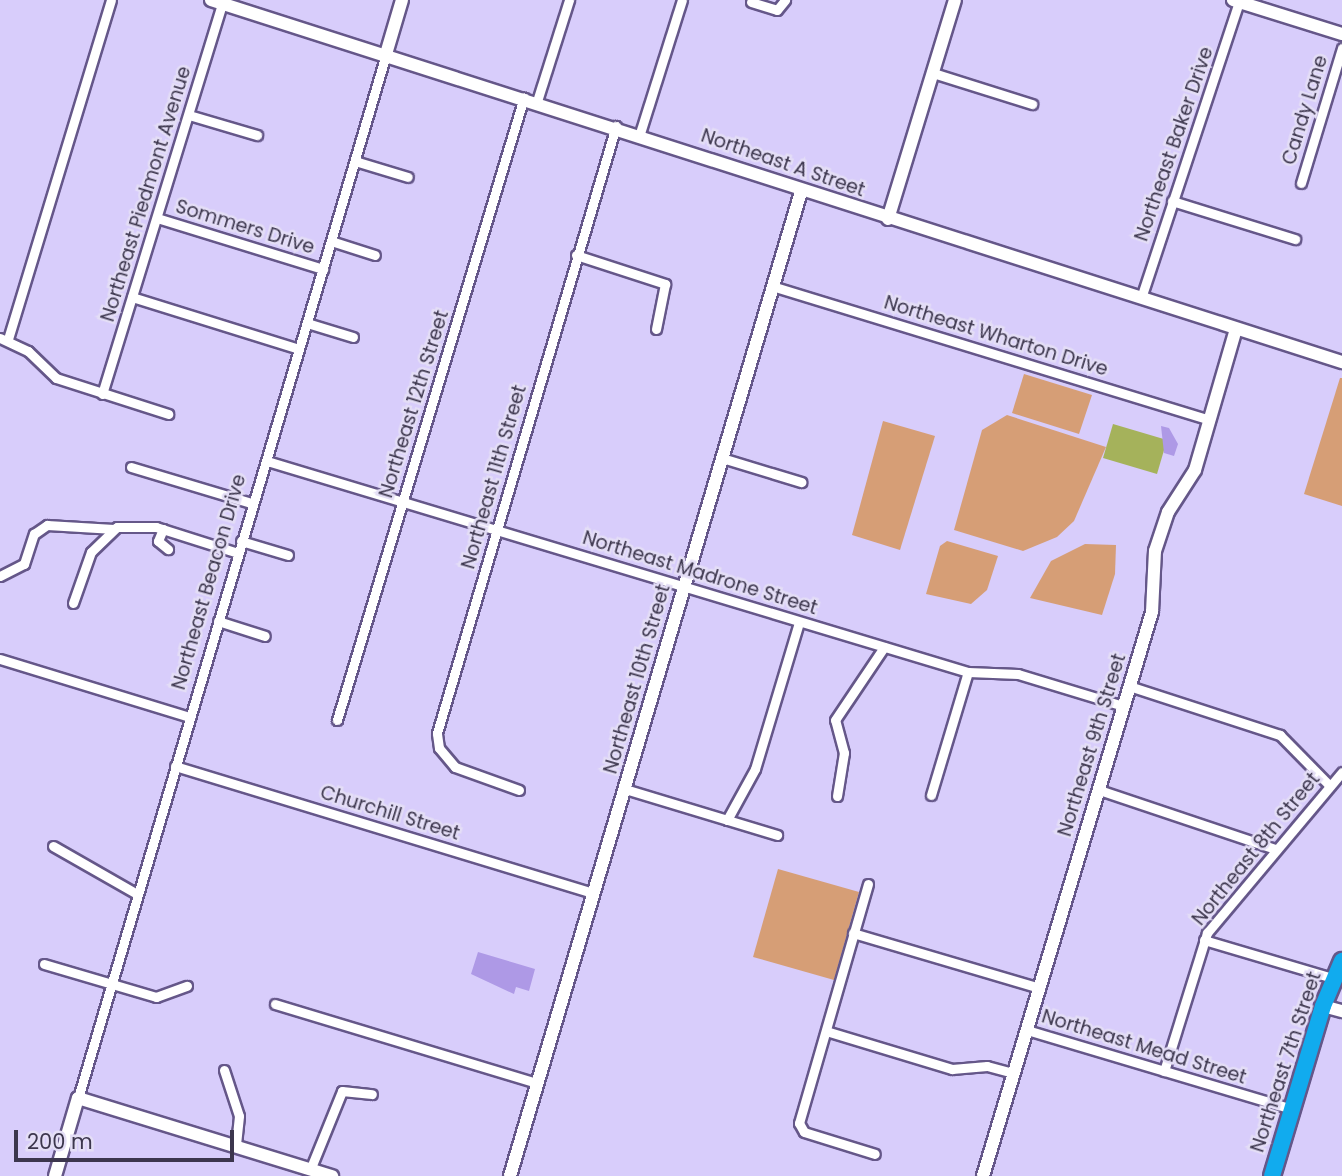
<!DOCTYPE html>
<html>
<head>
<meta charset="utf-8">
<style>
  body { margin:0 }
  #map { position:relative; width:1342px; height:1176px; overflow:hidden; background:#d8cdfb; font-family:Poppins,sans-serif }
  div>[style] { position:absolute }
  .green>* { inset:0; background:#d69e76 }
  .water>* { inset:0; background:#a5b25b }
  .building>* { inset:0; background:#ae99e6 }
  .roads { filter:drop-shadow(2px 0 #655789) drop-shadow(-2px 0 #655789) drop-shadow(0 2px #655789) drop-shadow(0 -2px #655789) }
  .street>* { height:9px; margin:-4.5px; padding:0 4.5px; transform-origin:4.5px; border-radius:4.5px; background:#fff }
  .secondary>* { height:12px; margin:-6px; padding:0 6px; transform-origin:6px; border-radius:6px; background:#fff }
  .highway>* { height:16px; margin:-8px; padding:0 8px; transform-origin:8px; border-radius:8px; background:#11abee }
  span { translate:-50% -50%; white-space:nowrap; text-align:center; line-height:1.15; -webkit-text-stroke:5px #e4def6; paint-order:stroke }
  .street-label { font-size:19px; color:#3c364d }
  .scale { position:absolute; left:14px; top:1130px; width:220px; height:32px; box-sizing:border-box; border:4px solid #3c364d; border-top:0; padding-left:9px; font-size:21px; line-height:24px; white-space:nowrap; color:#3c364d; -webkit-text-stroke:5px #e4def6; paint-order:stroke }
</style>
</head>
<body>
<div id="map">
  <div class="green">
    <i style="clip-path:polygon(1024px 374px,1092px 395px,1079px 434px,1012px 413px)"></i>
    <i style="clip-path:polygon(1340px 378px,1342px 378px,1342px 506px,1304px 494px)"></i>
    <i style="clip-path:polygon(1007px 415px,1106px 447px,1074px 521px,1057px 537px,1023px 551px,954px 530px,982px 430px)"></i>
    <i style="clip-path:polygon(883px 421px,935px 436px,900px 550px,852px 535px)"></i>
    <i style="clip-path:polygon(947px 541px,998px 556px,987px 590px,971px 604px,926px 594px,940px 546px)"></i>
    <i style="clip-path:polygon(1085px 544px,1116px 545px,1115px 574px,1102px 615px,1030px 598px,1051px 561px)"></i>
    <i style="clip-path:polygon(778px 869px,859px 892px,834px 980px,753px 957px)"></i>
  </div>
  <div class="water">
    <i style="clip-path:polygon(1113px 424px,1167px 440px,1157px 474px,1103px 458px)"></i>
  </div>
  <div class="building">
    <i style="clip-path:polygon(1161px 426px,1169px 428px,1178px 444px,1174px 456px,1164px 453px)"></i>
    <i style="clip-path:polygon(478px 952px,535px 969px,529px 991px,516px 987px,514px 994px,471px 974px)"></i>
  </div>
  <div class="roads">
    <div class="street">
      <i style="left:751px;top:2px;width:27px;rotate:17deg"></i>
      <i style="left:777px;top:10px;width:13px;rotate:-51deg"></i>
      <i style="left:933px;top:73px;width:104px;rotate:17.4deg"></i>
      <i style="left:537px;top:101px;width:106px;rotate:-72.4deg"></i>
      <i style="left:189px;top:115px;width:71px;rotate:16.4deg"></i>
      <i style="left:640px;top:133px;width:139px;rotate:-72.5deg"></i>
      <i style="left:355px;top:161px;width:55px;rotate:16.8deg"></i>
      <i style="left:1301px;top:183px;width:141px;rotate:-73.1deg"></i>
      <i style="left:1172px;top:201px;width:129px;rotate:17.2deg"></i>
      <i style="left:157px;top:218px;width:174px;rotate:17.1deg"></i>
      <i style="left:331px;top:241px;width:46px;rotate:17.7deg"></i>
      <i style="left:576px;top:255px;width:94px;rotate:18deg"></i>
      <i style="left:665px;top:284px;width:46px;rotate:101.3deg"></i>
      <i style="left:772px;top:286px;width:457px;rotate:17deg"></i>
      <i style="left:132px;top:297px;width:175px;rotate:17.3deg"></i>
      <i style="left:1141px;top:298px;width:312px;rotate:-71.7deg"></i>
      <i style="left:307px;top:323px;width:48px;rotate:16.9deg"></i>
      <i style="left:0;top:338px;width:31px;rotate:25deg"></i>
      <i style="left:28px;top:351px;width:39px;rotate:44deg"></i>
      <i style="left:56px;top:378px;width:118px;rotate:17.8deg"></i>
      <i style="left:8px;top:339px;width:354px;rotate:-73.1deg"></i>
      <i style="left:102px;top:394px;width:409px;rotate:-72.9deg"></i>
      <i style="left:722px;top:458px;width:83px;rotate:16.9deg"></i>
      <i style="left:267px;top:461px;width:732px;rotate:16.75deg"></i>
      <i style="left:968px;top:672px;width:50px;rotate:2.3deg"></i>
      <i style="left:1018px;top:674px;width:110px;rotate:16.9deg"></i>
      <i style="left:131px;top:467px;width:125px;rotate:16.7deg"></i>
      <i style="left:163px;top:529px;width:13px;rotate:113deg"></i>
      <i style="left:158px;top:541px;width:13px;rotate:39deg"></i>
      <i style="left:241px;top:541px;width:49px;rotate:16.6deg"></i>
      <i style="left:0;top:576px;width:27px;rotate:-27deg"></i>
      <i style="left:24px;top:564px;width:32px;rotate:-72deg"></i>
      <i style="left:34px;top:534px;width:16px;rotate:-35deg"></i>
      <i style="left:47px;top:525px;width:67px;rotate:3.4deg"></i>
      <i style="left:73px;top:603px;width:54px;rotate:-70.6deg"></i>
      <i style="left:91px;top:552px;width:36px;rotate:-44deg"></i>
      <i style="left:117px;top:527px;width:39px"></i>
      <i style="left:156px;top:527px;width:86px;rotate:17.6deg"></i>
      <i style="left:218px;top:621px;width:49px;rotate:17.7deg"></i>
      <i style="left:0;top:659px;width:199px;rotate:17deg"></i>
      <i style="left:1129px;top:686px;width:159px;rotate:18deg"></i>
      <i style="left:1280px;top:735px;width:71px;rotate:45.6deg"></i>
      <i style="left:337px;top:720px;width:650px;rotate:-73.29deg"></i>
      <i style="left:175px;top:766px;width:438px;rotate:16.9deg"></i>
      <i style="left:625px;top:789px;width:159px;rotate:16.8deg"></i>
      <i style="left:519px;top:790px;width:68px;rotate:-160.2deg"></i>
      <i style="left:455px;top:767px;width:25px;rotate:-130deg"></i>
      <i style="left:439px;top:748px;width:15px;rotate:-98deg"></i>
      <i style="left:437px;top:733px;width:633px;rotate:-73.57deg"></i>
      <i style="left:1099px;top:790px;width:186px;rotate:18.5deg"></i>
      <i style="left:931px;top:795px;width:128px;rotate:-73.3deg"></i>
      <i style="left:837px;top:796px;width:44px;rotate:-80.8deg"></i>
      <i style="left:844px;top:753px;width:34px;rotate:-105deg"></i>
      <i style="left:835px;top:720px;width:88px;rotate:-56.1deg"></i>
      <i style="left:727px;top:820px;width:58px;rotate:-61.2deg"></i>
      <i style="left:755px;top:769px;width:153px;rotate:-73.3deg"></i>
      <i style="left:53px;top:846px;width:97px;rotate:29.7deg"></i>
      <i style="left:868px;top:884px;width:249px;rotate:106.1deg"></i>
      <i style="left:799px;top:1123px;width:10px;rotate:61deg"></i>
      <i style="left:804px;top:1132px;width:74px;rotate:17.2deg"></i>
      <i style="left:853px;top:933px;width:195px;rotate:16.4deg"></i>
      <i style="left:1204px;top:940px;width:134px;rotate:16.5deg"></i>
      <i style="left:44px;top:964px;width:117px;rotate:16.4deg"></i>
      <i style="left:156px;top:997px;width:33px;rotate:-20deg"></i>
      <i style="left:275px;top:1004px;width:274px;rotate:16.8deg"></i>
      <i style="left:1027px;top:1030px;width:277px;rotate:16.6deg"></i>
      <i style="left:826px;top:1031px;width:132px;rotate:16.8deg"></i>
      <i style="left:952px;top:1069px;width:35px;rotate:-5deg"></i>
      <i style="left:987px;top:1066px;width:28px;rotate:15deg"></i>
      <i style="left:224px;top:1070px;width:48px;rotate:71.9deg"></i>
      <i style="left:239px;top:1116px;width:31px;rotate:96deg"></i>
      <i style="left:1164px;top:1071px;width:145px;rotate:-72.7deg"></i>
      <i style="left:1207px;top:933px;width:210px;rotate:-50deg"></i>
      <i style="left:78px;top:1098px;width:1088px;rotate:-73.56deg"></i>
      <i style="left:310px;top:1170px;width:85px;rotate:-67.9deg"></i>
      <i style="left:342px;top:1091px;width:30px;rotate:6deg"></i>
    </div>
    <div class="secondary">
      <i style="left:211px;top:0;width:1188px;rotate:17.75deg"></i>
      <i style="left:1233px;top:0;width:114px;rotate:17.3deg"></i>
      <i style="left:386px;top:54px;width:56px;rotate:-73.5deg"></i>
      <i style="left:888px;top:219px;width:229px;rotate:-73deg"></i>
      <i style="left:1323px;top:1006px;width:20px;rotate:15deg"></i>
      <i style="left:55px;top:1176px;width:81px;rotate:-73.6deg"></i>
      <i style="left:78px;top:1098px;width:266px;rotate:17.1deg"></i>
      <i style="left:510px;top:1176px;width:1026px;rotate:-73.53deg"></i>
      <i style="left:983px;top:1176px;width:589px;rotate:-73.32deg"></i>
      <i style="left:1152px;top:612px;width:61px;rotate:-87.2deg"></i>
      <i style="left:1155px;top:551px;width:41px;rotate:-71.6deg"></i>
      <i style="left:1168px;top:512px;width:50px;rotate:-57.3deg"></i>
      <i style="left:1195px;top:470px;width:147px;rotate:-73.8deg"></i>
    </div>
    <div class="highway">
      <i style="left:1272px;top:1176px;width:177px;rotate:-73.3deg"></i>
      <i style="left:1323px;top:1006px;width:49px;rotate:-67.1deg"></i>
    </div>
  </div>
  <div class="street-label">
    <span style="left:1305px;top:110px;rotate:-73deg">Candy Lane</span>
    <span style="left:1174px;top:144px;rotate:-71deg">Northeast Baker Drive</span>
    <span style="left:783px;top:163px;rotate:19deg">Northeast A Street</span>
    <span style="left:146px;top:194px;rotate:-73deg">Northeast Piedmont Avenue</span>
    <span style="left:245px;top:227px;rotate:17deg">Sommers Drive</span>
    <span style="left:996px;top:336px;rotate:17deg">Northeast Wharton Drive</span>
    <span style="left:414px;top:404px;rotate:-73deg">Northeast 12th Street</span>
    <span style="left:494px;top:477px;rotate:-74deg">Northeast 11th Street</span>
    <span style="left:700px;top:573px;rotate:17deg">Northeast Madrone Street</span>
    <span style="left:209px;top:582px;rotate:-74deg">Northeast Beacon Drive</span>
    <span style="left:637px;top:679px;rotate:-74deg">Northeast 10th Street</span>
    <span style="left:1092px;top:745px;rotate:-73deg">Northeast 9th Street</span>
    <span style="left:390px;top:813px;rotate:17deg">Churchill Street</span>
    <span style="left:1256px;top:849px;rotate:-51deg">Northeast 8th Street</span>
    <span style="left:1144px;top:1047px;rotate:17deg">Northeast Mead Street</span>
    <span style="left:1286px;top:1062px;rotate:-72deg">Northeast 7th Street</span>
  </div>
  <div class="scale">200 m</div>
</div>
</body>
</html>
